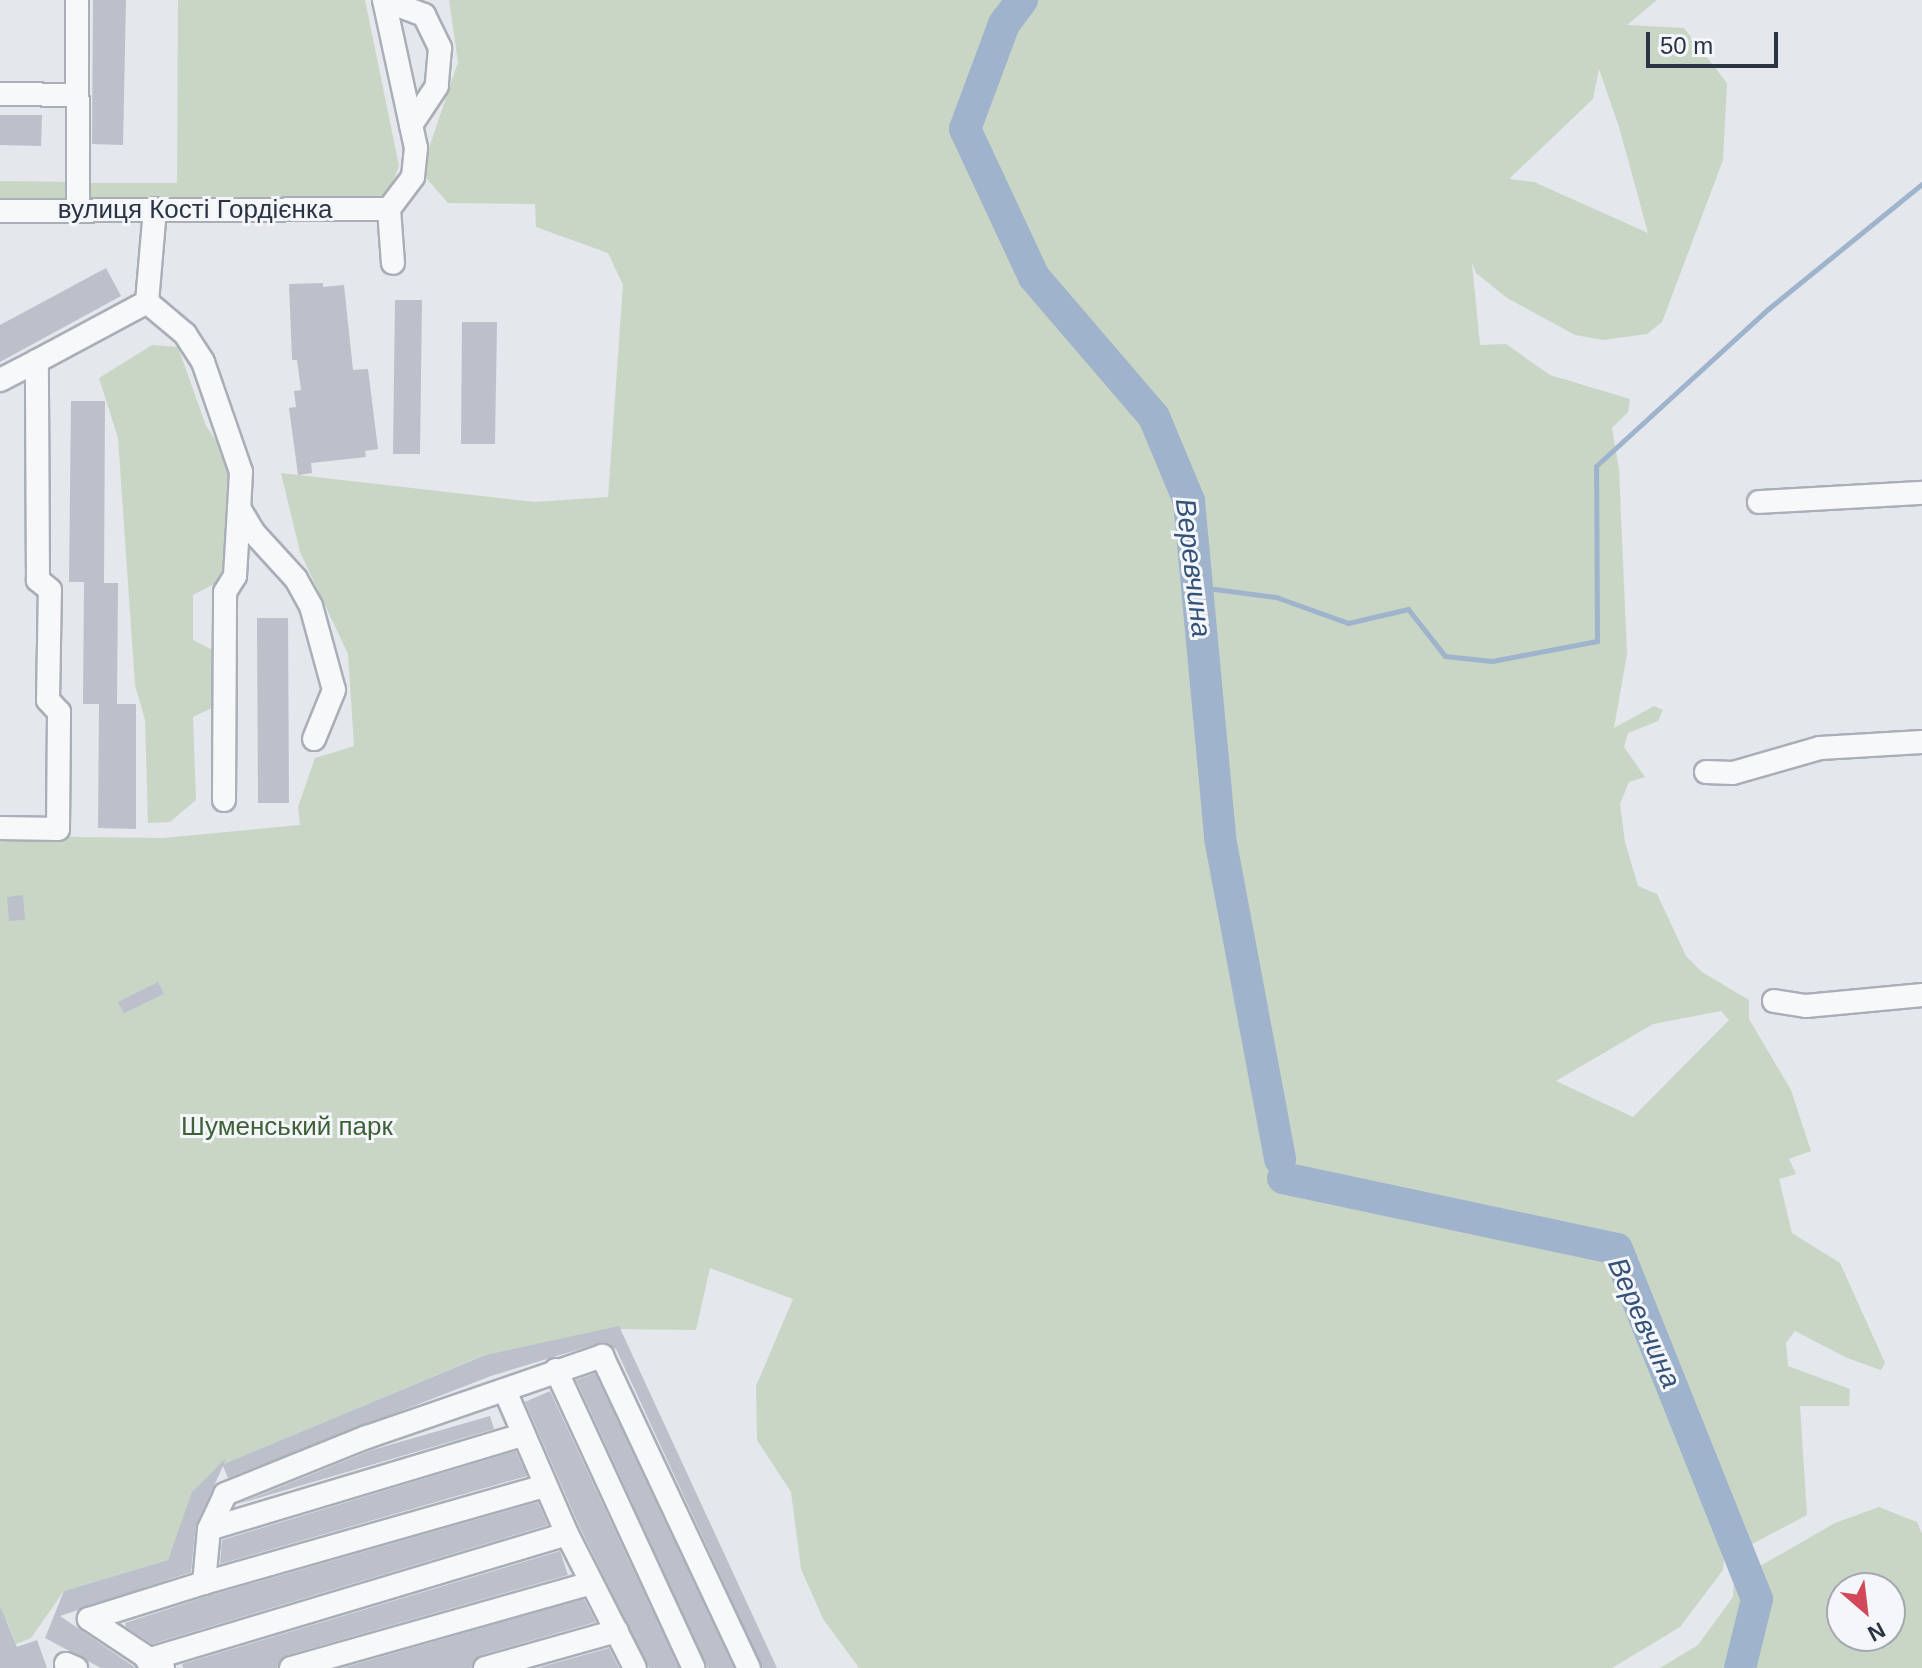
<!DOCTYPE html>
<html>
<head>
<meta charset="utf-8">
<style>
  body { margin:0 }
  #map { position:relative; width:1922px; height:1668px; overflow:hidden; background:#e4e7ec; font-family:Arial,sans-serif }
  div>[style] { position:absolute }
  .green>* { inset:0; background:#c9d6c5 }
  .stream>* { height:5px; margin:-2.5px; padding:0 2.5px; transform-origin:2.5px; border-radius:2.5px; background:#9fb4cc }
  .river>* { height:32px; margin:-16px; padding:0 16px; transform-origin:16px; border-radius:16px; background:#9fb4cc }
  .building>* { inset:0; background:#bbc0ca }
  .roads { filter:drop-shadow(2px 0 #a9aeb7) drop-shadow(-2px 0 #a9aeb7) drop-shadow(0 2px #a9aeb7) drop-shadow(0 -2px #a9aeb7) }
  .minor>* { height:22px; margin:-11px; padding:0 11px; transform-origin:11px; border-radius:11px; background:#f7f8fa }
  span { translate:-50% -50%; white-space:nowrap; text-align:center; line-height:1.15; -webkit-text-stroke:6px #f4f6f9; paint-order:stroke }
  .street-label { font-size:26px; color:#2b3445 }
  .park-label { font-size:26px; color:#3f6138 }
  .water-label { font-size:28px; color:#34527a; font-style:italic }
  .north { position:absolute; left:1826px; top:1572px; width:80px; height:80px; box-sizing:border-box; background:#f4f6f9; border:2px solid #a4a8b1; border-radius:50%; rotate:152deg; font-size:22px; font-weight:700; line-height:32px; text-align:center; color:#2b3445 }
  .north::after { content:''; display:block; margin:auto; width:28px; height:36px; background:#d1495b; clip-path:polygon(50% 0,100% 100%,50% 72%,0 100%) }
  .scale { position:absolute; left:1646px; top:32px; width:132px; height:36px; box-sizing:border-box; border:4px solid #2b3445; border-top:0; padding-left:10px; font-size:24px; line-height:28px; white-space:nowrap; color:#2b3445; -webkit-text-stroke:6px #f4f6f9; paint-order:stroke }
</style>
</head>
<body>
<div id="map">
  <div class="green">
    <i style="clip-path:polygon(178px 0,365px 0,399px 166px,387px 199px,82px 206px,82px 183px,177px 183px)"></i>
    <i style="clip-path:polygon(evenodd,449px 0,1657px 0,1627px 25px,1684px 28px,1727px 83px,1723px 160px,1662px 322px,1647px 334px,1603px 340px,1575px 335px,1507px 298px,1476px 273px,1472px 263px,1480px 345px,1506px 344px,1550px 375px,1630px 399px,1628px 412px,1612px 428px,1619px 469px,1627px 654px,1614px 728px,1654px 706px,1663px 710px,1658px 721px,1628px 733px,1624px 747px,1645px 777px,1629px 782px,1620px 804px,1625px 842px,1638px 886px,1657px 894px,1686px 956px,1702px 972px,1749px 1000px,1749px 1019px,1791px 1090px,1811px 1151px,1789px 1159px,1796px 1174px,1779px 1179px,1792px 1233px,1840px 1263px,1885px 1363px,1881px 1370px,1847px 1358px,1795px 1331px,1786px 1343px,1788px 1366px,1850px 1389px,1849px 1406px,1800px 1406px,1807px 1515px,1724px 1559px,1723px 1570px,1680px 1627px,1612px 1668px,859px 1668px,823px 1619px,801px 1569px,791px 1492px,757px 1440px,756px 1386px,793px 1299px,710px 1268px,696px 1330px,610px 1329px,484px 1355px,237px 1459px,215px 1469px,194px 1490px,168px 1560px,64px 1591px,31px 1638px,16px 1644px,7px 1622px,0 1624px,0 836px,163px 838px,300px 825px,298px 807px,315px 758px,354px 746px,348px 654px,300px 552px,281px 473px,534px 502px,608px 497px,623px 285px,608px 253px,536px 227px,535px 204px,448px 203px,421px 172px,458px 62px,449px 0,1599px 69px,1619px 127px,1648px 233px,1534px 182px,1509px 179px,1593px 99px,1599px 69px,449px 0,1721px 1011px,1729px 1020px,1633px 1117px,1556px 1081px,1653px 1024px,1721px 1011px)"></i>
    <i style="clip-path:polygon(0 181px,75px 182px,75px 206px,0 205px)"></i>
    <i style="clip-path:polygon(152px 345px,178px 347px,206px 426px,231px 462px,232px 546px,222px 580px,193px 595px,193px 640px,218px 653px,218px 705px,193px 717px,196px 800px,170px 822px,148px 823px,145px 720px,135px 685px,118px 438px,99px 378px)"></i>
    <i style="clip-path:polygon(evenodd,1879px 1507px,1917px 1522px,1922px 1534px,1922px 1668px,1660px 1668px,1698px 1645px,1733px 1597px,1734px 1581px,1835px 1523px,1879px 1507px,1890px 1588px,1890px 1636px,1842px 1636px,1842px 1588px,1890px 1588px)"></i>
  </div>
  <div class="stream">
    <i style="left:1199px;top:587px;width:78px;rotate:7.4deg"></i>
    <i style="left:1276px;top:597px;width:77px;rotate:19.9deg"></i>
    <i style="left:1348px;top:623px;width:62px;rotate:-13.1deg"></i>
    <i style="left:1408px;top:609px;width:60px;rotate:51.8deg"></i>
    <i style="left:1445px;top:656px;width:47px;rotate:6.1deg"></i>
    <i style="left:1492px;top:661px;width:107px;rotate:-10.8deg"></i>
    <i style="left:1597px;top:641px;width:175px;rotate:-90.3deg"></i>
    <i style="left:1596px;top:466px;width:233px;rotate:-42.4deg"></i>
    <i style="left:1768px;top:309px;width:198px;rotate:-39.1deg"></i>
  </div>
  <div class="river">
    <i style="left:1022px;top:0;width:30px;rotate:127deg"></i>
    <i style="left:1004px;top:24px;width:112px;rotate:110.4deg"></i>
    <i style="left:965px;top:129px;width:163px;rotate:65deg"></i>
    <i style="left:1034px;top:277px;width:184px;rotate:49.4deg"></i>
    <i style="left:1154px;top:417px;width:91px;rotate:67.4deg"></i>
    <i style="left:1189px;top:501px;width:338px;rotate:84.7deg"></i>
    <i style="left:1220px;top:838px;width:327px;rotate:79.4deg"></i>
    <i style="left:1283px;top:1178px;width:341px;rotate:12deg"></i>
    <i style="left:1617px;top:1249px;width:377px;rotate:68.2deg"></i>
    <i style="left:1757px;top:1599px;width:71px;rotate:103.8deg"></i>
  </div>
  <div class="building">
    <i style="clip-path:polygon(93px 0,126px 0,123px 145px,92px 144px)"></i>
    <i style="clip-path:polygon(0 115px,42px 115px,41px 146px,0 145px)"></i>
    <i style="clip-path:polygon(106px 268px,121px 296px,0 362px,0 325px)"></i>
    <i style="clip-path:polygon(323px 283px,323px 287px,344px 285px,353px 370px,368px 369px,378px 449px,365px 451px,366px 457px,311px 463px,312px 473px,298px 475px,289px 408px,296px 407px,294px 391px,301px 390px,297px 360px,292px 360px,289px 284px)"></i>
    <i style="clip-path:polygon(395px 300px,422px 300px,420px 454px,393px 454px)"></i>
    <i style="clip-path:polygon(462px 322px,497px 322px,495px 444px,461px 444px)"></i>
    <i style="clip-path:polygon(71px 401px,105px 401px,104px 583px,118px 583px,117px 704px,136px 704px,136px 829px,98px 828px,99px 704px,83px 704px,84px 582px,69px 582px)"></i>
    <i style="clip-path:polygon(257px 618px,288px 618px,289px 803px,258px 803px)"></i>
    <i style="clip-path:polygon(23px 895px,25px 920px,9px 921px,7px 897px)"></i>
    <i style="clip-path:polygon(158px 982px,164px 994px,124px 1013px,118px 1002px)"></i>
    <i style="clip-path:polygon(619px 1326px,777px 1668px,763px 1668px,616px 1349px,603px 1342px,491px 1376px,228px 1478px,223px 1466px,196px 1525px,191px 1572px,60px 1616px,136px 1668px,101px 1668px,45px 1638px,64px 1591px,168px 1560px,192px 1492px,226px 1458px,224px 1464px,485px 1355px)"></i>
    <i style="clip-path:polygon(595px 1373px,734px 1668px,708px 1668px,576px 1380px)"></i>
    <i style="clip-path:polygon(550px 1391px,679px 1668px,649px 1668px,580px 1528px,525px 1402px)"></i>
    <i style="clip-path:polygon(490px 1416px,494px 1429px,238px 1504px,372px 1450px)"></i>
    <i style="clip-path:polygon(516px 1451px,527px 1476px,220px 1564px,222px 1540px)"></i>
    <i style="clip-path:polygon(538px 1502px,548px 1525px,152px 1644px,126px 1627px,125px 1623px,208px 1596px)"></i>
    <i style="clip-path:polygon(560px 1551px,568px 1575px,287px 1655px,277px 1668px,183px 1668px,182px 1664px)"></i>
    <i style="clip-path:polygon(584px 1599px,596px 1622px,481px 1655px,471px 1668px,342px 1668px)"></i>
    <i style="clip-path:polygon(0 1606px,17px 1647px,37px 1640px,47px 1668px,0 1668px)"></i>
    <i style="clip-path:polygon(609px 1648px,619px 1668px,537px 1668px)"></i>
  </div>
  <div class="roads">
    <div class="minor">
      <i style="left:77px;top:0;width:210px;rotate:89.7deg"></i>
      <i style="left:384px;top:0;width:151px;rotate:77.8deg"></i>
      <i style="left:416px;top:148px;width:29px;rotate:96deg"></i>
      <i style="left:413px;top:177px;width:40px;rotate:127deg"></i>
      <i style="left:384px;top:0;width:43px;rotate:20.6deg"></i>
      <i style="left:424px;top:15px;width:37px;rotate:64deg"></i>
      <i style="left:440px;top:48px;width:38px;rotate:95deg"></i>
      <i style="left:437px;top:86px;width:47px;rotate:123.7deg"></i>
      <i style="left:0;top:94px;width:77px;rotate:0.7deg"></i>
      <i style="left:155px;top:209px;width:93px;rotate:94.9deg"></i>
      <i style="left:147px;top:302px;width:50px;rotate:40.1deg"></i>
      <i style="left:185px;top:334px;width:33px;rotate:57deg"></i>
      <i style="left:203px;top:362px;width:116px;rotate:70.9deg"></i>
      <i style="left:241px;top:472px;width:36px;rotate:93deg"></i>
      <i style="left:239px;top:508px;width:29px;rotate:59deg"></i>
      <i style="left:254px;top:533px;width:62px;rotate:47.6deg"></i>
      <i style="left:296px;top:579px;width:31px;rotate:61deg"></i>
      <i style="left:311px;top:606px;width:87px;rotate:74.7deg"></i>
      <i style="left:334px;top:690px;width:53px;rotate:112.2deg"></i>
      <i style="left:389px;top:209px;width:54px;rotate:85.8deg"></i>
      <i style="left:0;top:211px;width:389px;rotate:-0.3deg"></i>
      <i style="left:0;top:380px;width:42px;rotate:-27.2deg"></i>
      <i style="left:1759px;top:502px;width:163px;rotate:-3.2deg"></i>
      <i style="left:1706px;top:772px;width:27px;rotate:2deg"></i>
      <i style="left:1733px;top:773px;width:91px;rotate:-16deg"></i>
      <i style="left:1820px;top:748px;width:102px;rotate:-3.4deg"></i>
      <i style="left:224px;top:800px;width:208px;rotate:-89.7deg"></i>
      <i style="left:225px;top:592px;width:19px;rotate:-58deg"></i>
      <i style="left:235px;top:576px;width:68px;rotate:-86.6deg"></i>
      <i style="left:0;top:828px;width:58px;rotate:1deg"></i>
      <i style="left:58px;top:829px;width:117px;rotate:-89.5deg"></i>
      <i style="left:59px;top:712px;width:16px;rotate:-133deg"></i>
      <i style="left:48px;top:700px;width:110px;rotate:-89deg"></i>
      <i style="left:50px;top:590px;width:16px;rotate:-140deg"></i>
      <i style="left:38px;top:580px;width:219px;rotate:-90.3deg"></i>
      <i style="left:37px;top:361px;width:125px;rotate:-28.2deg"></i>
      <i style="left:1774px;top:1001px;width:32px;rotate:9deg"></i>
      <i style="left:1806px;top:1006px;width:117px;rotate:-5.4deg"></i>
      <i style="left:556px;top:1370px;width:328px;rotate:65.2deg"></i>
      <i style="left:506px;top:1393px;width:154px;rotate:66.6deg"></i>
      <i style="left:567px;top:1534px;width:150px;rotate:63.1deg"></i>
      <i style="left:209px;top:1529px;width:327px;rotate:-16.7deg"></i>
      <i style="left:204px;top:1583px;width:354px;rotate:-15.9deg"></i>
      <i style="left:147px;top:1660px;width:438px;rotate:-16.7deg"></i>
      <i style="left:67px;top:1668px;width:4px;rotate:-104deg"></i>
      <i style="left:66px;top:1664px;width:11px;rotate:22deg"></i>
      <i style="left:163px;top:1668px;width:89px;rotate:-146.5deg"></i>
      <i style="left:89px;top:1619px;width:121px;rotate:-17.4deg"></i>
      <i style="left:204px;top:1583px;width:54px;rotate:-84.7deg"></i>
      <i style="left:209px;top:1529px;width:38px;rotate:-65deg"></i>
      <i style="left:225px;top:1494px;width:153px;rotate:-21.9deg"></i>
      <i style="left:367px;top:1437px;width:249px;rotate:-19deg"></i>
      <i style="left:602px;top:1356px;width:345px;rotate:64.8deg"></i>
      <i style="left:291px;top:1668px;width:312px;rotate:-15.8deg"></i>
      <i style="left:485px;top:1668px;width:137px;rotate:-15.7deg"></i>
    </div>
  </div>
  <div class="street-label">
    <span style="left:195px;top:210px">вулиця Кості Гордієнка</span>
  </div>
  <div class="park-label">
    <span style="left:287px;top:1127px">Шуменський парк</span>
  </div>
  <div class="water-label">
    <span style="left:1193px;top:568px;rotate:83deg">Веревчина</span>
    <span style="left:1644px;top:1323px;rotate:66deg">Веревчина</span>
  </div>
  <div class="north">N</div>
  <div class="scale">50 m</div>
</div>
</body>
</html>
